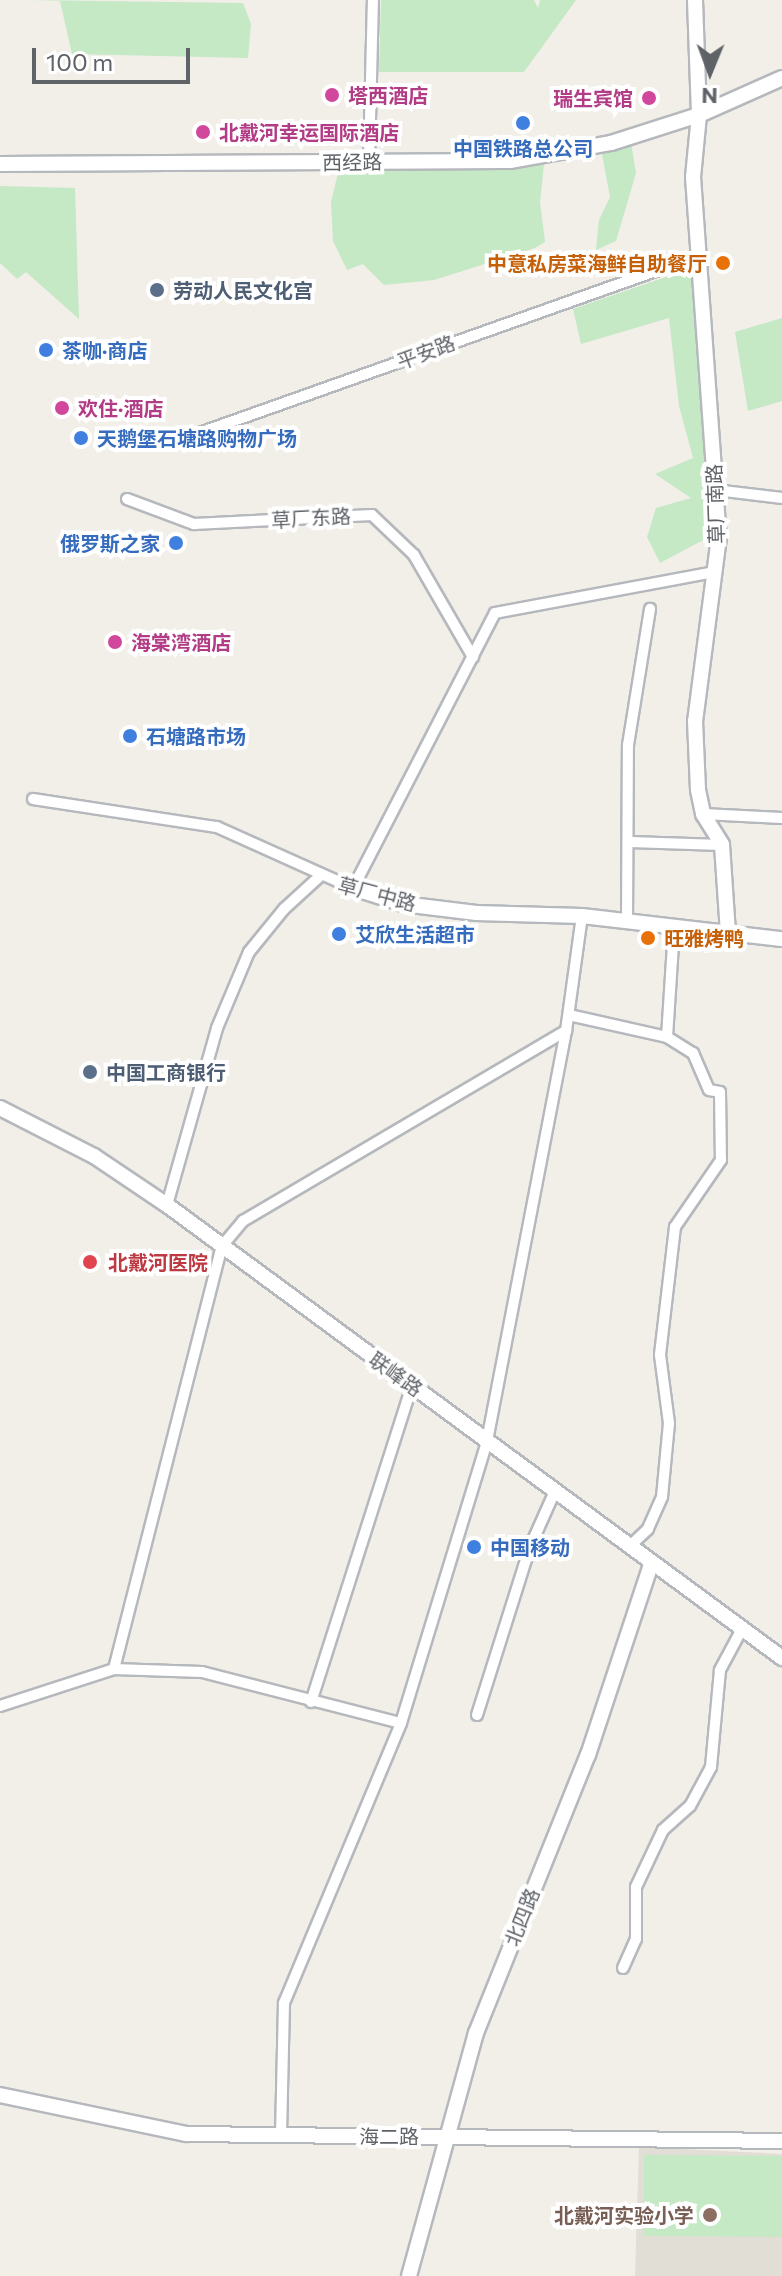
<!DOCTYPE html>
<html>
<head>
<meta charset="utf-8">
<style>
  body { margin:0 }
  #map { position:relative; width:782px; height:2276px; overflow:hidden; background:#f1efe8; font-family:Commissioner,"Noto Sans SC",sans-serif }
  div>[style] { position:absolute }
  .education>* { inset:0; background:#e1ded6 }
  .green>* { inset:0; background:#c5e8c5 }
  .roads { filter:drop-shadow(2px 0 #b5b8bc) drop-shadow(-2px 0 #b5b8bc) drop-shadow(0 2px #b5b8bc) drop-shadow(0 -2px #b5b8bc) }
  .street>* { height:10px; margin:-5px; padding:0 5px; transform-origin:5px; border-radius:5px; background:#fff }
  .secondary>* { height:14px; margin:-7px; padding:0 7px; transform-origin:7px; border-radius:7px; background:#fff }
  .dots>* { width:22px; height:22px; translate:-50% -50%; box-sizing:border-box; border:4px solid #fff; border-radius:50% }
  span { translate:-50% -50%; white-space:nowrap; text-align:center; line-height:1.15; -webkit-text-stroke:8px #fff; paint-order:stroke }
  .hotel-label { font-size:20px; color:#b23c85; font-weight:700 }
  .left { translate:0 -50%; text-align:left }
  .right { translate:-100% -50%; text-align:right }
  .shop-label { font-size:20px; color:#366cbe; font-weight:700 }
  .street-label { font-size:20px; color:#5f6368 }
  .food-label { font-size:20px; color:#c56008; font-weight:700 }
  .service-label { font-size:20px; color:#4e5e75; font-weight:700 }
  .health-label { font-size:20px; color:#be3a42; font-weight:700 }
  .education-label { font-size:20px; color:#785e54; font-weight:700 }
  .north { position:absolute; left:670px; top:32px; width:80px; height:80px; -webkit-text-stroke:6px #fff; paint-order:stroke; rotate:181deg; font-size:22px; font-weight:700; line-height:32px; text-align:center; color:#5f6368 }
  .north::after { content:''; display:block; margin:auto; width:28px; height:36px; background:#5f6368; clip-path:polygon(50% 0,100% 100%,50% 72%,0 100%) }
  .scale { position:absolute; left:32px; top:48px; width:158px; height:36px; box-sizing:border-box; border:4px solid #5f6368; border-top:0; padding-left:10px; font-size:24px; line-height:28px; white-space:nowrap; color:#5f6368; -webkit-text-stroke:6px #fff; paint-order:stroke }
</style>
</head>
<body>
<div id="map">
  <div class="education">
    <i style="clip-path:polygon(639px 2147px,782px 2154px,782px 2276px,635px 2276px)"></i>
  </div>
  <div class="green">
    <i style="clip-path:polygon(31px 0,243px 3px,251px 24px,248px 58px,72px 54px,60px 1px)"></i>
    <i style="clip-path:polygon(381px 0,534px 0,538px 8px,540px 0,576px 0,524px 72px,379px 72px)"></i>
    <i style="clip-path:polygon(630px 137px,636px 173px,616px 241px,596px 250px,599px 220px,610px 197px,600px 144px)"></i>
    <i style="clip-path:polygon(544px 164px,540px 202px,545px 242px,535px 248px,434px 280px,384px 285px,363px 264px,347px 270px,333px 241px,331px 202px,340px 165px)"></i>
    <i style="clip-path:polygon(0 186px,75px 188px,79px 319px,26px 272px,17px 279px,0 263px)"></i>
    <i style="clip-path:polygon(692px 268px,711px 522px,707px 538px,660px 563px,647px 537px,656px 508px,691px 498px,655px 474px,693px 458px,679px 406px,669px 318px,581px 344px,573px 309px)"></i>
    <i style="clip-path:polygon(782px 318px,782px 401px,748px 411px,735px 332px)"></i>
    <i style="clip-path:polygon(644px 2155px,782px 2156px,782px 2237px,644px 2236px)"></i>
  </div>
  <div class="roads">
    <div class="street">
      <i style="left:369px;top:161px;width:161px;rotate:-88.6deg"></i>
      <i style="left:153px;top:444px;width:39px;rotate:-12deg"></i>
      <i style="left:191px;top:436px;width:538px;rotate:-19.55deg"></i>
      <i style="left:715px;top:490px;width:67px;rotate:6.8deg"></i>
      <i style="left:127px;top:499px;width:72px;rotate:20.5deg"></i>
      <i style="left:194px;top:524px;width:178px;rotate:-2.9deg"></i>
      <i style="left:372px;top:515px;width:58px;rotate:43.6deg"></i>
      <i style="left:414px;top:555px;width:118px;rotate:60deg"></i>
      <i style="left:33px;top:799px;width:186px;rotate:8.7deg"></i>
      <i style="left:217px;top:827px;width:149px;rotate:24.2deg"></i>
      <i style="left:353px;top:888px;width:309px;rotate:-62.7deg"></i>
      <i style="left:495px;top:613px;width:223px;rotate:-10.6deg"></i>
      <i style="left:703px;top:814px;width:79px;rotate:2.9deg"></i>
      <i style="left:630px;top:842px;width:92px;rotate:1.9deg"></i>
      <i style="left:627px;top:923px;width:178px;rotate:-89.7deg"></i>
      <i style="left:628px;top:745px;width:138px;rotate:-80.8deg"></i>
      <i style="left:569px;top:1015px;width:100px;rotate:12.7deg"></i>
      <i style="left:667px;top:1037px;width:31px;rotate:32deg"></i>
      <i style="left:693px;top:1053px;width:40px;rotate:66.6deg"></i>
      <i style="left:709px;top:1090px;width:11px;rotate:10deg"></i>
      <i style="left:720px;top:1092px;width:68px;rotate:89.2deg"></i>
      <i style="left:721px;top:1160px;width:81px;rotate:124.5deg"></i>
      <i style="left:675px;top:1227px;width:129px;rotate:96.7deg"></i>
      <i style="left:660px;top:1355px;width:69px;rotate:82.5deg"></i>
      <i style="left:669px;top:1423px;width:74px;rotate:95.4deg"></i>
      <i style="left:662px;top:1497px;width:35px;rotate:114deg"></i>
      <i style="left:648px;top:1529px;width:25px;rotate:137deg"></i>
      <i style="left:667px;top:1037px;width:109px;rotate:-86.3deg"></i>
      <i style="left:167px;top:1205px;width:184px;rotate:-74.2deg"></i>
      <i style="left:217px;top:1028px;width:82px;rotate:-67.2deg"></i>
      <i style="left:249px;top:952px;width:55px;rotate:-50.9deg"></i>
      <i style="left:284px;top:909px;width:47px;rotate:-42.4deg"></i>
      <i style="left:114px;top:1669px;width:437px;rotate:-75.7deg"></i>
      <i style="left:222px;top:1246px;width:33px;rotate:-50deg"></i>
      <i style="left:243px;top:1221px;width:375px;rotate:-30.5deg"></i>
      <i style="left:311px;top:1702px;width:332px;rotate:-72.3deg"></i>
      <i style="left:0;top:1706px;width:120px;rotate:-18deg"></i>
      <i style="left:114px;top:1669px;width:88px;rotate:2deg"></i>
      <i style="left:202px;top:1672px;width:205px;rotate:14.4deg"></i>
      <i style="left:477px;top:1715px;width:176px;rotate:-72.5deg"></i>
      <i style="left:530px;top:1547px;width:61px;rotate:-65.9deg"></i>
      <i style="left:623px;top:1968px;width:32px;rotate:-66deg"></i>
      <i style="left:636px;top:1939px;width:52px;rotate:-90deg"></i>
      <i style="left:636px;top:1887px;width:63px;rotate:-64.7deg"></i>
      <i style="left:663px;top:1830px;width:36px;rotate:-42deg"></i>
      <i style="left:690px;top:1806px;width:44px;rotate:-61.7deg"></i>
      <i style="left:711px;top:1767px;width:97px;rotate:-84.7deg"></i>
      <i style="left:720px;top:1670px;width:47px;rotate:-61.8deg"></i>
      <i style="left:281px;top:2135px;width:132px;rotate:-88.7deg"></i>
      <i style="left:284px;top:2003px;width:303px;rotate:-67.3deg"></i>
      <i style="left:401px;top:1723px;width:295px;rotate:-73deg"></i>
      <i style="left:487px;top:1441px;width:418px;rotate:-79.1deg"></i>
      <i style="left:566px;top:1031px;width:116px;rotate:-82.1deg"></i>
    </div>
    <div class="secondary">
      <i style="left:695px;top:0;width:115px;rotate:88deg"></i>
      <i style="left:699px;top:115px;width:62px;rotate:95.5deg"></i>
      <i style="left:693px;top:177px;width:361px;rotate:85.9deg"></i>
      <i style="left:719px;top:537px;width:186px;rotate:97.4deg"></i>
      <i style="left:695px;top:721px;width:69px;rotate:87.5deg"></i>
      <i style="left:698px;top:790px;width:25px;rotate:78deg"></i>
      <i style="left:703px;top:814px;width:36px;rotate:58deg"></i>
      <i style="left:722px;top:845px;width:89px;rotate:86.1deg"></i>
      <i style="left:0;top:164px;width:510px;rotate:-0.34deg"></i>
      <i style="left:510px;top:161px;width:103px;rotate:-10.1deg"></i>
      <i style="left:611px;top:143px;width:92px;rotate:-17.7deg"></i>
      <i style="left:699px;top:115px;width:91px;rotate:-24deg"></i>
      <i style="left:353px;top:888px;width:52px;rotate:17.7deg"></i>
      <i style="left:403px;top:904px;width:74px;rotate:7deg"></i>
      <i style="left:476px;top:913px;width:106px;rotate:1.6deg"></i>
      <i style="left:582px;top:916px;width:201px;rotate:6.6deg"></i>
      <i style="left:0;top:1108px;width:106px;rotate:27.1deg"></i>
      <i style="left:94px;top:1156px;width:88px;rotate:33.9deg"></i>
      <i style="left:167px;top:1205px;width:764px;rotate:36.37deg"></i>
      <i style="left:0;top:2095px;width:190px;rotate:11.8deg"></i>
      <i style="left:186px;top:2134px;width:596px;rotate:0.67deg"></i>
      <i style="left:409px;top:2276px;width:252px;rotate:-74.6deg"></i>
      <i style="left:476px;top:2033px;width:300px;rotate:-68.1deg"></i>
      <i style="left:588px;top:1755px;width:203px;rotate:-71.7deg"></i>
    </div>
  </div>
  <div class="dots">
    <i style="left:332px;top:95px;background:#d1479c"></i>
    <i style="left:649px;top:98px;background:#d1479c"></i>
    <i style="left:523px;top:123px;background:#3f7fe0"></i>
    <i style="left:203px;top:132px;background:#d1479c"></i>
    <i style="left:723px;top:263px;background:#e8710a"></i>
    <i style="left:157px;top:290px;background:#5c6f8a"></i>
    <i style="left:46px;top:350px;background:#3f7fe0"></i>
    <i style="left:62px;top:408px;background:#d1479c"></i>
    <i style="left:81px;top:438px;background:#3f7fe0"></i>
    <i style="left:176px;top:543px;background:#3f7fe0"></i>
    <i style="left:115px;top:642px;background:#d1479c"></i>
    <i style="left:130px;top:736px;background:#3f7fe0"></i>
    <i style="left:339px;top:934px;background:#3f7fe0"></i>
    <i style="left:648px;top:938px;background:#e8710a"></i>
    <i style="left:90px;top:1072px;background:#5c6f8a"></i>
    <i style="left:90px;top:1262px;background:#e0444e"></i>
    <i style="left:474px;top:1547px;background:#3f7fe0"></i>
    <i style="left:710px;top:2215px;background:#8d6e63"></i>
  </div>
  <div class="hotel-label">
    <span class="left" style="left:348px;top:95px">塔西酒店</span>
    <span class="right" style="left:633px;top:98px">瑞生宾馆</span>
    <span class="left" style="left:219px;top:132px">北戴河幸运国际酒店</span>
    <span class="left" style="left:78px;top:408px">欢住·酒店</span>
    <span class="left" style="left:131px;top:642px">海棠湾酒店</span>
  </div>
  <div class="shop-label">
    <span style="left:523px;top:148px">中国铁路总公司</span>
    <span class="left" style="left:62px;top:350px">茶咖·商店</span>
    <span class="left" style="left:97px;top:438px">天鹅堡石塘路购物广场</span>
    <span class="right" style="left:160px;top:543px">俄罗斯之家</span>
    <span class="left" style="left:146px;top:736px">石塘路市场</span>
    <span class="left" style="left:355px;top:934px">艾欣生活超市</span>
    <span class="left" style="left:490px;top:1547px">中国移动</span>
  </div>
  <div class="street-label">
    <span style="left:352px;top:162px;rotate:-1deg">西经路</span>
    <span style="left:426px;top:352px;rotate:-20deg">平安路</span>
    <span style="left:715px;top:504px;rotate:-92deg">草厂南路</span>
    <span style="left:311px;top:518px;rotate:-3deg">草厂东路</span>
    <span style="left:377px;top:894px;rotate:15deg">草厂中路</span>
    <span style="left:396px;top:1374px;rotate:36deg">联峰路</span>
    <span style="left:522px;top:1917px;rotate:-68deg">北四路</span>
    <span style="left:389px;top:2136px">海二路</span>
  </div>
  <div class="food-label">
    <span class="right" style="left:707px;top:263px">中意私房菜海鲜自助餐厅</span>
    <span class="left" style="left:664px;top:938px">旺雅烤鸭</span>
  </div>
  <div class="service-label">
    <span class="left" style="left:173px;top:290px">劳动人民文化宫</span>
    <span class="left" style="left:106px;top:1072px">中国工商银行</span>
  </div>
  <div class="health-label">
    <span class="left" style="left:108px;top:1262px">北戴河医院</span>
  </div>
  <div class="education-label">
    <span class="right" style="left:694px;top:2215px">北戴河实验小学</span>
  </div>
  <div class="north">N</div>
  <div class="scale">100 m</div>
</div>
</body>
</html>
